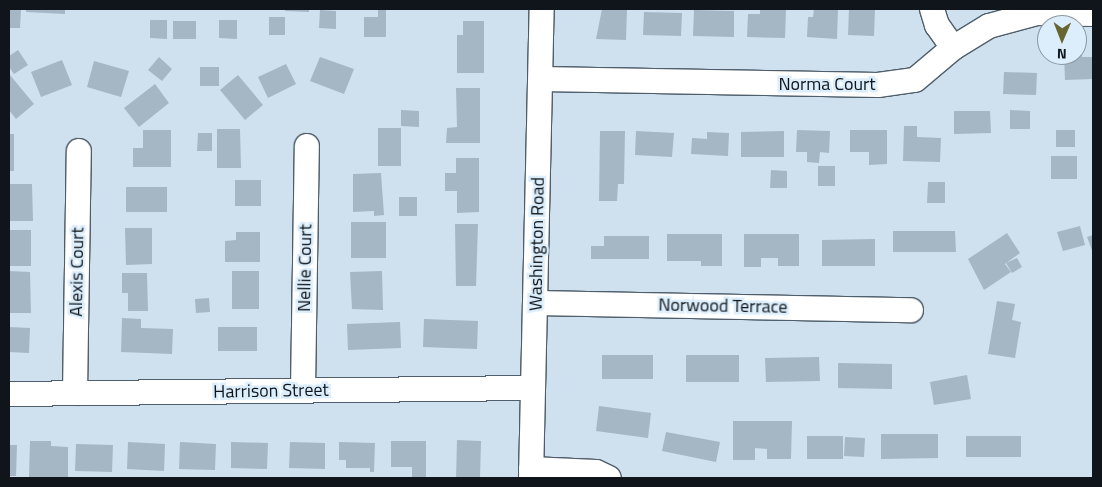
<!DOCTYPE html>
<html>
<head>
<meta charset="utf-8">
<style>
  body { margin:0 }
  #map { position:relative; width:1102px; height:487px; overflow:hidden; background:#cfe1ef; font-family:"Titillium Web",sans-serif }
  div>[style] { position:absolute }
  .building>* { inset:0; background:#a5b6c4 }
  .roads { filter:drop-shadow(1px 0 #4f5e6a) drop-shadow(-1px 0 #4f5e6a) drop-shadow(0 1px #4f5e6a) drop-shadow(0 -1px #4f5e6a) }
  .minor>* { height:24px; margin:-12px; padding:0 12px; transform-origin:12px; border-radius:12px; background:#fff }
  span { translate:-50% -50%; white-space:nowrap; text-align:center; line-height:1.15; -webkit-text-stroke:5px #dceefc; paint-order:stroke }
  .street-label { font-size:18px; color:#0f151a }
  .frame { position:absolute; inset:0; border:10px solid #0f151a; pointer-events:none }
  .north { position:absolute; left:1037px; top:15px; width:50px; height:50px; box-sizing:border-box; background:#dceefc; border:1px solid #8a97a2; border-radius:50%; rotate:181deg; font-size:14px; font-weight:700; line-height:20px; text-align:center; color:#0f151a }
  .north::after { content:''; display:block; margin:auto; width:18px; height:22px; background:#686531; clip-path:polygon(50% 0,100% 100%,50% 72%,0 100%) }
</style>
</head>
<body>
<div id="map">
  <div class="building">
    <i style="clip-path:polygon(9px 9px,21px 9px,20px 28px,9px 28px)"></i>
    <i style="clip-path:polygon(26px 9px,65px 9px,65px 14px,26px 12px)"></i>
    <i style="clip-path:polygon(285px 9px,309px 9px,309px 12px,285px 11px)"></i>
    <i style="clip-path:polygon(378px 9px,386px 9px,386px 37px,364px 37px,364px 17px,378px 17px)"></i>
    <i style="clip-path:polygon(602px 9px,627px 9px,626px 40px,596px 39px)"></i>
    <i style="clip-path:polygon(760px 9px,786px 9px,785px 38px,747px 37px,748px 14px,760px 14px)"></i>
    <i style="clip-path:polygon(814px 9px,838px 9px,837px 39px,807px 37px,808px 17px,813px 17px)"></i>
    <i style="clip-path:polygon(849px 9px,875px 9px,874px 36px,848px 35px)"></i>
    <i style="clip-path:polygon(320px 10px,336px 11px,336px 29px,319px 28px)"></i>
    <i style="clip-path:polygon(694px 10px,734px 11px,734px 37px,693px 36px)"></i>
    <i style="clip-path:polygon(644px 12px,682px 13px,681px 36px,643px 35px)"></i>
    <i style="clip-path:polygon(269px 17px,285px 17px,285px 35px,269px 35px)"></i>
    <i style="clip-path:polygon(150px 20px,167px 20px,167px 39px,150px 38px)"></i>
    <i style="clip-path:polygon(219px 20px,237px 20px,237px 39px,219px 38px)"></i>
    <i style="clip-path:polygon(173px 21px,196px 21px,196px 39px,173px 39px)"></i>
    <i style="clip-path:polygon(463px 21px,484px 21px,484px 73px,457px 73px,457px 35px,463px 35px)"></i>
    <i style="clip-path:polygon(1077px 47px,1082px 47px,1082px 57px,1093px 57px,1093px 79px,1065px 80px,1064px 55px,1077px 55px)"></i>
    <i style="clip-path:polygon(18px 50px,28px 65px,14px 74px,9px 67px,9px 56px)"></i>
    <i style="clip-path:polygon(159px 57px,172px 69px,162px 81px,148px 70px)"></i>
    <i style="clip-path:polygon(320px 57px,354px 69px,344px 94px,310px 81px)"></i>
    <i style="clip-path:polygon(62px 60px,72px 85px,41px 97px,31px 72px)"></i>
    <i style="clip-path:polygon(94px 61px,129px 71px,121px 97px,87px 87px)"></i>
    <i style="clip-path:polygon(286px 64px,296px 84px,268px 98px,258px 77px)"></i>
    <i style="clip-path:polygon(200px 67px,219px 67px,219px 86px,200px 86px)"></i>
    <i style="clip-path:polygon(1004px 72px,1037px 73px,1036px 95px,1003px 94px)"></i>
    <i style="clip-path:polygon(10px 75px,34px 104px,16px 119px,9px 110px)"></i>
    <i style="clip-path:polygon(238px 75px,263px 105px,245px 120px,220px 90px)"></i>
    <i style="clip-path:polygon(155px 84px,169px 103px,139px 127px,124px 108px)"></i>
    <i style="clip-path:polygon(456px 88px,480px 88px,480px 143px,446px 143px,447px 128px,457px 127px)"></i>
    <i style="clip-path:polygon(401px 110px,419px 111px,419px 127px,401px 126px)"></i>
    <i style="clip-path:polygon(1010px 110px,1030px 111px,1030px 129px,1010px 129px)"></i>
    <i style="clip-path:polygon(954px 111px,990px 111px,991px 133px,954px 134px)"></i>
    <i style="clip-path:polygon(904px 126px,917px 126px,917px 137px,941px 138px,940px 162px,903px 161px)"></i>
    <i style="clip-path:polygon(378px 128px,401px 128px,401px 166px,378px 166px)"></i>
    <i style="clip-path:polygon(217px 129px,240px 129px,241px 168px,217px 168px)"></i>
    <i style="clip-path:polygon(143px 130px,171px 130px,171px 167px,133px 167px,133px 148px,143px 148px)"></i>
    <i style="clip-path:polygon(797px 130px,830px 131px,829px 153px,820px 152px,819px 163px,807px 162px,807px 152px,796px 152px)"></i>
    <i style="clip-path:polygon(850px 130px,887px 130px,887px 164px,869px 165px,869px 152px,850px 152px)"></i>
    <i style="clip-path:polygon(1056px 130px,1075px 130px,1075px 147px,1056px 147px)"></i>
    <i style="clip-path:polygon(600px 131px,625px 131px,624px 184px,618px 184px,617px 201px,599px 201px)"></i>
    <i style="clip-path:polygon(636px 131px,674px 133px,672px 157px,635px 155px)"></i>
    <i style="clip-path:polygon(784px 131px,784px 157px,741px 157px,741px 132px)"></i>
    <i style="clip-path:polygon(707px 132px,729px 133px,728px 156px,691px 154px,692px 138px,707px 139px)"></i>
    <i style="clip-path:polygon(198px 133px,212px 133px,212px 151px,197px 151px)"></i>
    <i style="clip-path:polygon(9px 134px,14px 134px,14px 171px,9px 171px)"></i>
    <i style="clip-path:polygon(1051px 156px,1077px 156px,1077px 179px,1051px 179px)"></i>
    <i style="clip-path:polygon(456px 158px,479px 158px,479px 212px,457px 213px,457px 191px,445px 191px,445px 173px,456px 173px)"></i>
    <i style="clip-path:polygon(818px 166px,835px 166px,835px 186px,818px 186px)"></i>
    <i style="clip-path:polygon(771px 170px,787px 171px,787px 188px,770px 188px)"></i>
    <i style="clip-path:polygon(381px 173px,384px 215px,374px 216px,374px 211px,353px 212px,353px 174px)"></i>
    <i style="clip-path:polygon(235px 180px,261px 180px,261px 206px,235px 206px)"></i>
    <i style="clip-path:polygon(928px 182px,945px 182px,945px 203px,927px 203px)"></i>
    <i style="clip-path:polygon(9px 184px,32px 184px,33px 221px,9px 221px)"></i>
    <i style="clip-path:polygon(126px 187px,167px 187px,167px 212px,126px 212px)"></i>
    <i style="clip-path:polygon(399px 197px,417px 197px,417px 216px,399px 216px)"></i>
    <i style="clip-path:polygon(351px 222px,386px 222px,386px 258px,351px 258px)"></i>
    <i style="clip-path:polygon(455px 224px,478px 224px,476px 286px,456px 286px)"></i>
    <i style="clip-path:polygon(1080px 226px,1085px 245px,1063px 251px,1057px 232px)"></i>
    <i style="clip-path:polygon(125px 228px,152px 228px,152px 264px,126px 265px)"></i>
    <i style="clip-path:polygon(9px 230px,31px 230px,31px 266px,9px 266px)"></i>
    <i style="clip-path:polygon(893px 231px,955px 231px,956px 252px,893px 252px)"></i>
    <i style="clip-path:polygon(236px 232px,260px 232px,260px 262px,225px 262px,225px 241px,236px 240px)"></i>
    <i style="clip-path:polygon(1007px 233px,1020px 253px,1002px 266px,1005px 264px,1011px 272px,984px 290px,968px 259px)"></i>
    <i style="clip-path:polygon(667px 234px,722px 234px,722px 266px,701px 266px,701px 261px,667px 261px)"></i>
    <i style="clip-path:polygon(744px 234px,799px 234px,799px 266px,778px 266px,778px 258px,761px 258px,761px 267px,744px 267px)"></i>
    <i style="clip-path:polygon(1093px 235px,1093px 253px,1087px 237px)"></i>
    <i style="clip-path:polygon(604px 236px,649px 236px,649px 259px,591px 259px,591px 246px,604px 246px)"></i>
    <i style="clip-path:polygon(875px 239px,875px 266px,822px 266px,822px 240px)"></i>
    <i style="clip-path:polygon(1017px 258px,1022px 267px,1012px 273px,1006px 263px)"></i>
    <i style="clip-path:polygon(9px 271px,30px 272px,31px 313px,9px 313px)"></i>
    <i style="clip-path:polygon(232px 271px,259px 271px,259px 309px,232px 309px)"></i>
    <i style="clip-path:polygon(382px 271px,383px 310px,352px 309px,350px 272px)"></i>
    <i style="clip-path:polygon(122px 273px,147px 273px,148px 311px,128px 311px,128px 293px,122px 293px)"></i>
    <i style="clip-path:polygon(209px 298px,210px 312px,196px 313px,195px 299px)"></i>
    <i style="clip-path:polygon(997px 301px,1015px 304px,1012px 320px,1021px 322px,1015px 358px,988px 354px)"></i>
    <i style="clip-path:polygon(122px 318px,141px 319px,141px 328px,173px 329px,172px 354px,121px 352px)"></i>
    <i style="clip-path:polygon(424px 319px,478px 321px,477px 349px,423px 347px)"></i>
    <i style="clip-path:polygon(400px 322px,401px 348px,348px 350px,347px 324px)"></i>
    <i style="clip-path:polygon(9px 327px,30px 328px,29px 353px,9px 352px)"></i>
    <i style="clip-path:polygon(218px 327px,257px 327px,257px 351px,218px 351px)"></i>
    <i style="clip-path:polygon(602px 355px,653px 355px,653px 379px,602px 379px)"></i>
    <i style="clip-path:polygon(686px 355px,739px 355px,739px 382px,686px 382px)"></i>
    <i style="clip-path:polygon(819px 357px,820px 381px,766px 382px,765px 358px)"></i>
    <i style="clip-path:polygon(838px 363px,892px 364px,892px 389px,838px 388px)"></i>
    <i style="clip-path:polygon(967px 375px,971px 399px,934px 405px,930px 382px)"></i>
    <i style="clip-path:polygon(599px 406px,651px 413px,648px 438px,596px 431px)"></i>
    <i style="clip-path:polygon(733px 421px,792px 421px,791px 459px,767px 459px,767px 449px,755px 448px,755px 460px,733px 460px)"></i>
    <i style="clip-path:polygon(666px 432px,720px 442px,716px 462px,662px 451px)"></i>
    <i style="clip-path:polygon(881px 434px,938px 434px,938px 458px,881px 459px)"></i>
    <i style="clip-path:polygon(807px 436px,843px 436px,843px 459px,807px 459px)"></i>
    <i style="clip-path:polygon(966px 436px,1021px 436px,1021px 457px,966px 457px)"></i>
    <i style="clip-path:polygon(845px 437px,865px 438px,864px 457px,844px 456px)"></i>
    <i style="clip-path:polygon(457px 440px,481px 441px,480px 478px,456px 478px)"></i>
    <i style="clip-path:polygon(30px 441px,51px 441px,51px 446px,68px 447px,68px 478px,29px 477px)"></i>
    <i style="clip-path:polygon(391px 441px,426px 441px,426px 478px,412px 478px,412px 467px,391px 467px)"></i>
    <i style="clip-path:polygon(128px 442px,165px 444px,164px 471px,127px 469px)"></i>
    <i style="clip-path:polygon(180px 442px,216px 444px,215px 470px,179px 469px)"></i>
    <i style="clip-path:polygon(231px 442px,268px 443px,267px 469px,231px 468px)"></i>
    <i style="clip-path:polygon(290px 442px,325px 443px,325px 469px,289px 468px)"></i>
    <i style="clip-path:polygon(339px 442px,375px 443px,374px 472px,370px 472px,370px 468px,346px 468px,346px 460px,339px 460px)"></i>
    <i style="clip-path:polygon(76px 444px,113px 445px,112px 472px,75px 471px)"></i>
    <i style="clip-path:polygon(9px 445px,17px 445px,16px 476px,9px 476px)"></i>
  </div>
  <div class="roads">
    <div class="minor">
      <i style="left:932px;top:9px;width:17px;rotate:73deg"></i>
      <i style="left:937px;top:25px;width:28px;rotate:55deg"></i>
      <i style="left:541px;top:79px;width:337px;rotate:1deg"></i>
      <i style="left:878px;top:85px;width:37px;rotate:-8deg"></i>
      <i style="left:915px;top:80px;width:50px;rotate:-40.1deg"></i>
      <i style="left:953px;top:48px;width:42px;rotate:-31.4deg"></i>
      <i style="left:989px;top:26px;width:50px;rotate:-15.2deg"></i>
      <i style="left:1037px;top:13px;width:56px;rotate:1deg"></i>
      <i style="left:535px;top:303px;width:376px;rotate:1.1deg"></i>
      <i style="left:303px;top:390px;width:244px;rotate:-89.1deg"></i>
      <i style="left:75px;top:393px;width:242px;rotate:-89.1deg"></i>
      <i style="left:9px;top:394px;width:524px;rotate:-0.66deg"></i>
      <i style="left:531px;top:469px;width:65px;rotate:2.6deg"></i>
      <i style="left:596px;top:472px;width:14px;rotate:25deg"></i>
      <i style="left:531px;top:478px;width:469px;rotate:-88.7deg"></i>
    </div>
  </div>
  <div class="street-label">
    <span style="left:827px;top:84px">Norma Court</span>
    <span style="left:537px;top:244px;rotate:-89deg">Washington Road</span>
    <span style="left:305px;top:268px;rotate:-89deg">Nellie Court</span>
    <span style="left:77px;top:272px;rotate:-89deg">Alexis Court</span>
    <span style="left:723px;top:306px;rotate:1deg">Norwood Terrace</span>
    <span style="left:271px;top:391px;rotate:-1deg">Harrison Street</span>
  </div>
  <div class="frame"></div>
  <div class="north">N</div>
</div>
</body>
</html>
